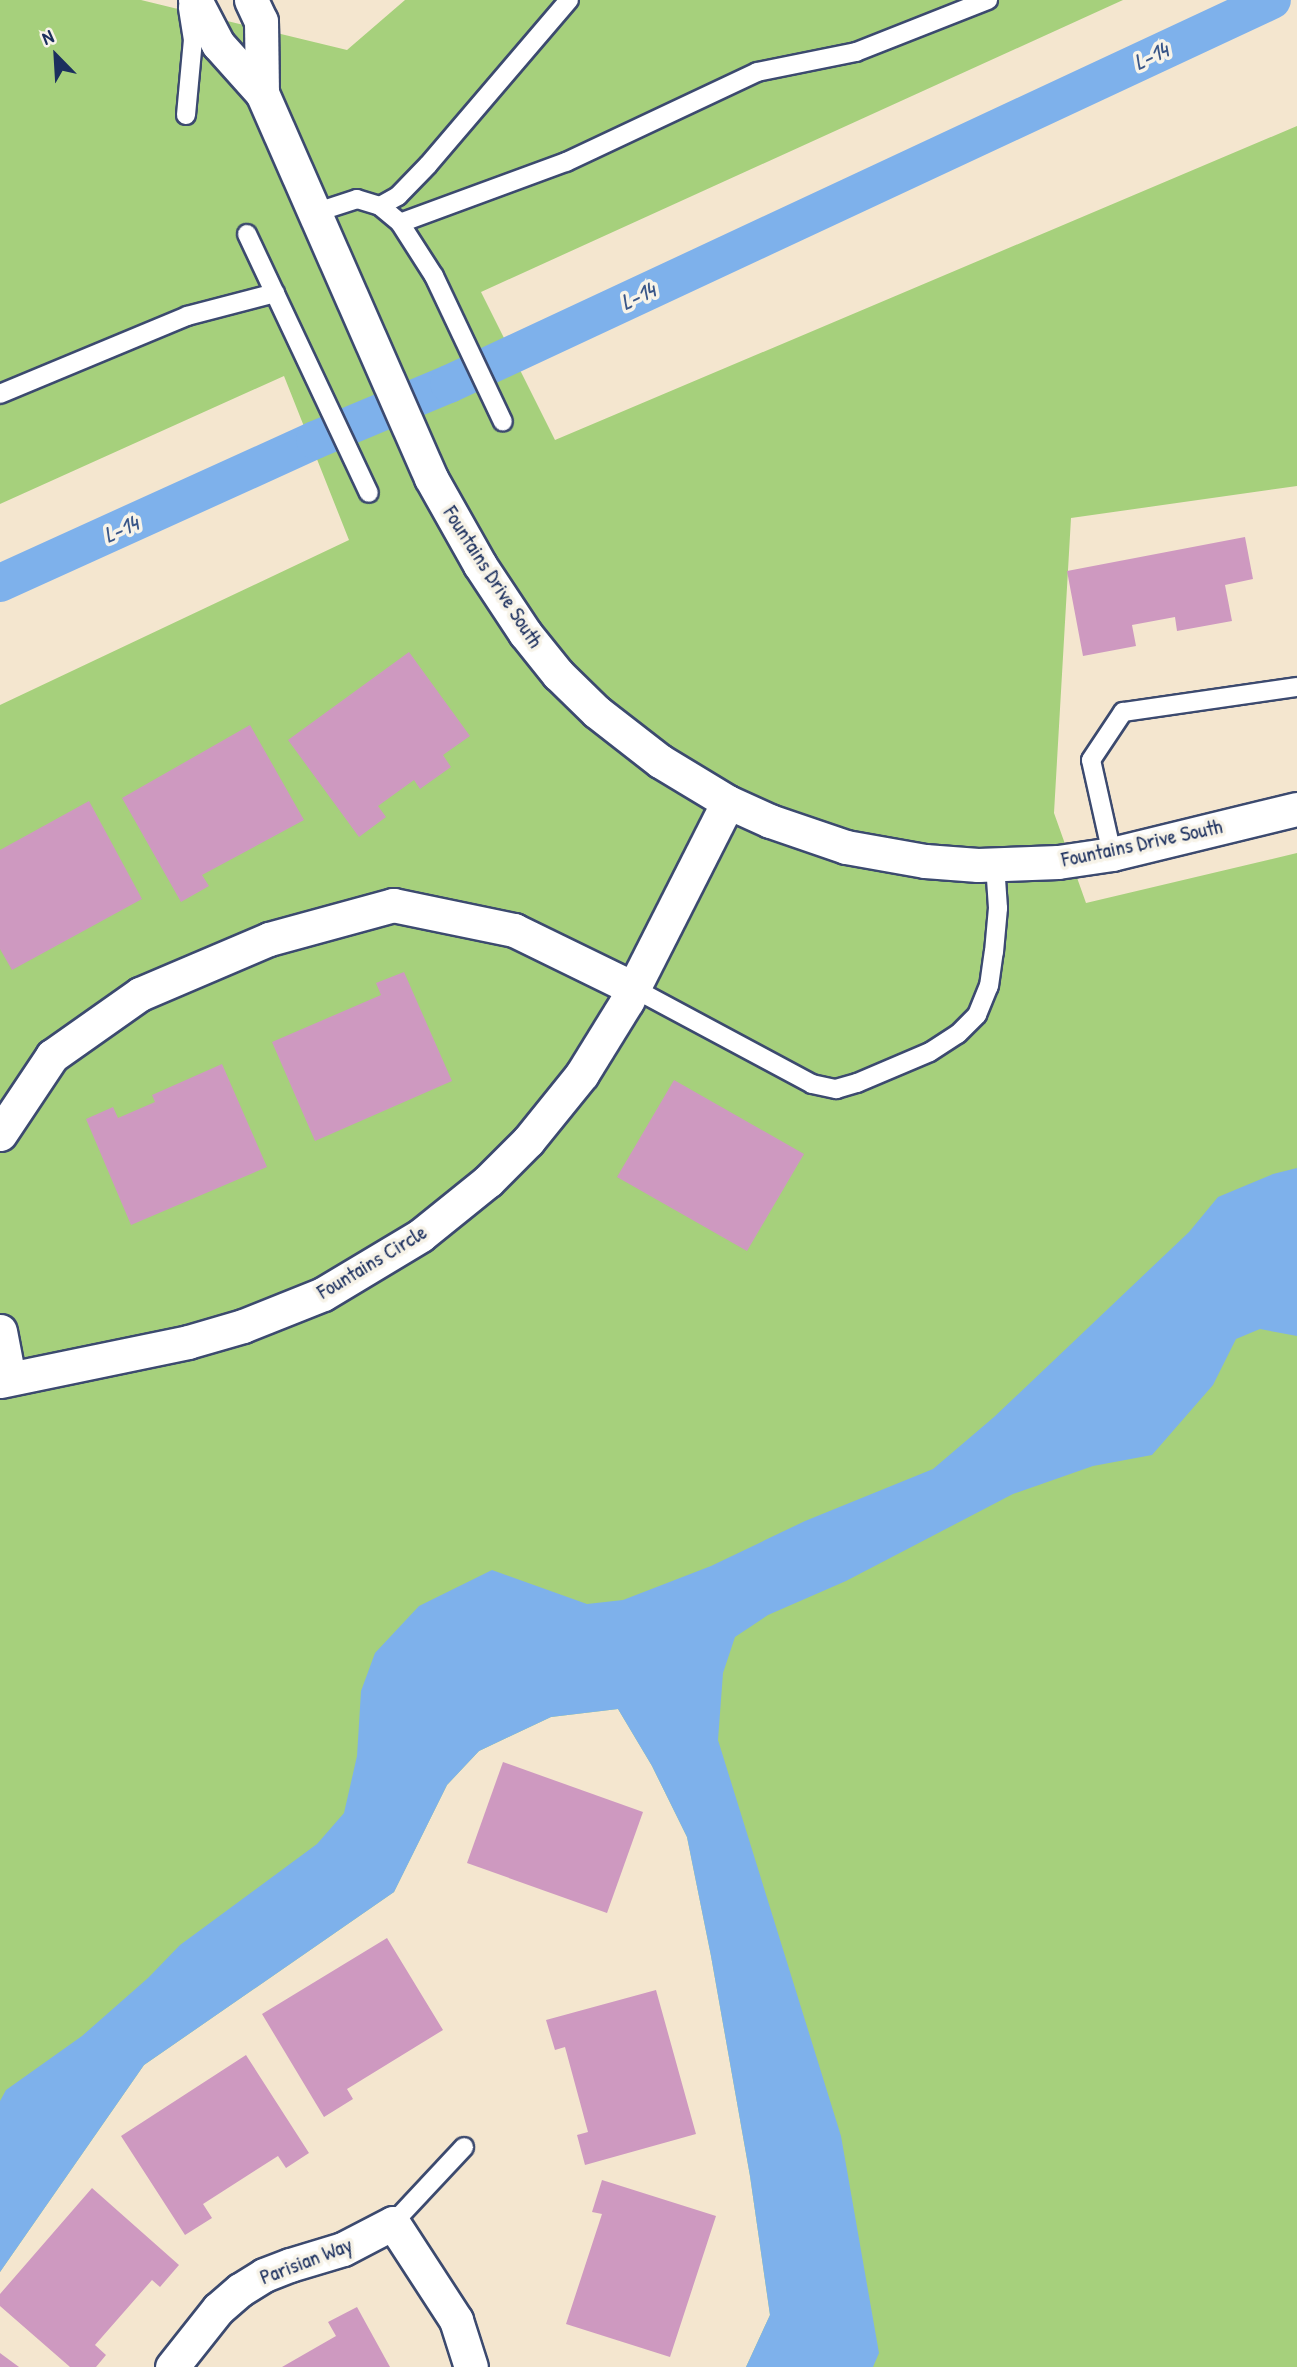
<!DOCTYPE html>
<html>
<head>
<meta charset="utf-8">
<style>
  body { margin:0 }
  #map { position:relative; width:1297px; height:2367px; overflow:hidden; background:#f4e6cf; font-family:"Patrick Hand",sans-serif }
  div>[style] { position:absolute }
  .green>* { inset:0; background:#a6d07c }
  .water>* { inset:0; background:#7eb1eb }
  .canal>* { height:38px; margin:-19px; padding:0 19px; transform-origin:19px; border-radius:19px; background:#7eb1eb }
  .building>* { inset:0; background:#ce99c0 }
  .roads { filter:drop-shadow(2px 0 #3c4a6f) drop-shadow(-2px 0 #3c4a6f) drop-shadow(0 2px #3c4a6f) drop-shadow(0 -2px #3c4a6f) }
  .lane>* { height:18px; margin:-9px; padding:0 9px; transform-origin:9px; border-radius:9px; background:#fff }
  .street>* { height:33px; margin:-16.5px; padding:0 16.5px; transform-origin:16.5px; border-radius:16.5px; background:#fff }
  span { translate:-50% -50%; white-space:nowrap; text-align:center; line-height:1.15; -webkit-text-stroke:7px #f7f3e8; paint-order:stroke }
  .street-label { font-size:21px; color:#1b2f5e }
  .water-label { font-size:23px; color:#395688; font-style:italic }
  .north { position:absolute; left:21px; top:21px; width:70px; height:70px; -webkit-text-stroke:5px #f7f3e8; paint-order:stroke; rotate:336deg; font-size:19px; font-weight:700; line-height:28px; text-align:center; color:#1b2f5e }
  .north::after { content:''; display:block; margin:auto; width:24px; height:32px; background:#1b2f5e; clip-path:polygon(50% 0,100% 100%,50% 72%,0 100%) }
</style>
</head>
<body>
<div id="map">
  <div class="green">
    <i style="clip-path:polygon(0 0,141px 0,347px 50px,405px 0,1123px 0,481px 292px,555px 440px,1297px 126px,1297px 486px,1071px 518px,1054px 813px,1086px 903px,1297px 853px,1297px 2367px,746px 2367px,770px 2315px,750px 2176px,711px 1956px,687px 1837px,652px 1766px,618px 1709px,551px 1717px,479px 1751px,447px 1785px,394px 1892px,144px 2065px,0 2272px,0 705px,349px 540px,284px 376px,0 504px)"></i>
  </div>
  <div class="water">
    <i style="clip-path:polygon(1297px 1168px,1297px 1336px,1260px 1329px,1236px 1339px,1213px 1385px,1152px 1455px,1093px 1466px,1013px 1494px,846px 1581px,768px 1615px,735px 1637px,723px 1673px,718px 1740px,841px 2136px,879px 2353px,873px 2367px,746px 2367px,770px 2315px,750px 2176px,711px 1956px,687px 1837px,652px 1766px,618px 1709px,551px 1717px,479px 1751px,447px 1785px,394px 1892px,144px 2065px,0 2272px,0 2101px,6px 2090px,82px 2036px,148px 1978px,180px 1945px,317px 1844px,344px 1813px,357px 1756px,361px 1691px,375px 1653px,419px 1606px,492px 1570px,587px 1604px,623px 1600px,711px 1566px,805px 1521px,933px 1469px,994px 1417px,1189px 1232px,1218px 1197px,1273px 1174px)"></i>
  </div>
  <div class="canal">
    <i style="left:0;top:583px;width:346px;rotate:-24.4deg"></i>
    <i style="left:315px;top:440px;width:145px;rotate:-22.7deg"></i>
    <i style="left:449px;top:384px;width:908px;rotate:-25.01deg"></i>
  </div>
  <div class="building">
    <i style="clip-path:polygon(1245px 537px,1253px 579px,1225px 585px,1232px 621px,1177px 631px,1175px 617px,1132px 625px,1136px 646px,1083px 656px,1067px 571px)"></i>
    <i style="clip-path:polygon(409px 652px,470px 736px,443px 755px,451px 767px,420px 789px,414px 780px,378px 806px,386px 817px,359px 837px,288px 740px)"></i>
    <i style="clip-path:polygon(250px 725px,304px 820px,202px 875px,209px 886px,181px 902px,122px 798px)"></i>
    <i style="clip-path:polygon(89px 801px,142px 899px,12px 970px,0 949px,0 850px)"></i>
    <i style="clip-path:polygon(404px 972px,452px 1081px,315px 1141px,272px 1042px,381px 995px,376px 983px)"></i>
    <i style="clip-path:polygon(222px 1064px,267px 1167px,131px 1225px,86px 1119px,113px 1107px,118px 1118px,155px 1102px,152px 1095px)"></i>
    <i style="clip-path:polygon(674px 1080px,804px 1154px,747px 1251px,617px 1177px)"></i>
    <i style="clip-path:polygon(503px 1762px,643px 1812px,607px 1913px,467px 1863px)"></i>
    <i style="clip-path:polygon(387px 1938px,443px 2030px,347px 2089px,353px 2099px,324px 2117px,262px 2014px)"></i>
    <i style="clip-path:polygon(656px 1990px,696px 2134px,585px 2165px,577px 2135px,588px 2132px,565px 2047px,555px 2050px,546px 2020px)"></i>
    <i style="clip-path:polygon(246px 2055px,309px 2153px,286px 2168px,278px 2156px,203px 2204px,212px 2218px,185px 2235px,121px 2136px)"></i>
    <i style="clip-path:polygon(602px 2180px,716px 2216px,670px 2357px,566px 2324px,602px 2214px,592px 2212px)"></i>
    <i style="clip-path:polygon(92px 2188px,179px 2265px,160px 2287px,152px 2280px,95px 2345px,106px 2355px,96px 2367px,70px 2367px,0 2306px,0 2294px)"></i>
    <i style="clip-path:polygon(357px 2307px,390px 2367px,282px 2367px,336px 2336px,328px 2322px)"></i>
    <i style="clip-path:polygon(0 2353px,19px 2367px,0 2367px)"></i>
  </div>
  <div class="roads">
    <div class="lane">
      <i style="left:186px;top:115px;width:75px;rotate:-84.7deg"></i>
      <i style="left:193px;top:40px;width:33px;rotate:-99deg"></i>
      <i style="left:380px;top:206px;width:21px;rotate:-29deg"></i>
      <i style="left:398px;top:196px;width:43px;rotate:-45.9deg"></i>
      <i style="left:428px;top:165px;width:217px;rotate:-49.5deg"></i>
      <i style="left:314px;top:213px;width:45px;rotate:-18deg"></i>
      <i style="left:357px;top:199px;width:24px;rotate:17deg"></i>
      <i style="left:380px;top:206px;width:26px;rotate:40deg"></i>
      <i style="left:400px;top:223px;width:63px;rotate:57.3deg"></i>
      <i style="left:434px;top:276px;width:161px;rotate:64.7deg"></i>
      <i style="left:400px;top:223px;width:177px;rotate:-20.2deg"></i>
      <i style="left:566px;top:162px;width:211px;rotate:-25.2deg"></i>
      <i style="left:757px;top:72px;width:101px;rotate:-11.4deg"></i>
      <i style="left:856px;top:52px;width:142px;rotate:-21.5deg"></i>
      <i style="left:247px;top:234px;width:286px;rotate:64.8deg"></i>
      <i style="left:0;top:394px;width:203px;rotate:-22.6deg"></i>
      <i style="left:187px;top:316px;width:91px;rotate:-14.6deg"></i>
      <i style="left:1112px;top:854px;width:96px;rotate:-102.6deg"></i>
      <i style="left:1091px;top:760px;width:58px;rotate:-56.3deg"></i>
      <i style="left:1123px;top:712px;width:176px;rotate:-8.2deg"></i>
      <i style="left:633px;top:988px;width:203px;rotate:28.2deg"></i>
      <i style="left:812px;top:1084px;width:25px;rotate:12deg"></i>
      <i style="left:836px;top:1089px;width:22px;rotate:-16deg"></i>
      <i style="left:857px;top:1083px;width:79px;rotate:-23deg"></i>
      <i style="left:930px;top:1052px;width:33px;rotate:-33deg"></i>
      <i style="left:958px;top:1034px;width:27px;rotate:-45deg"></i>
      <i style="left:977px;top:1015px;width:31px;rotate:-68deg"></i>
      <i style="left:989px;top:986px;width:34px;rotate:-82deg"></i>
      <i style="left:994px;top:952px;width:44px;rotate:-84.8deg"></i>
      <i style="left:998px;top:908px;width:44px;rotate:-93.9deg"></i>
      <i style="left:393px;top:2223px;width:104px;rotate:-46.9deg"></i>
    </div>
    <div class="street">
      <i style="left:195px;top:0;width:50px;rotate:62.4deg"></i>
      <i style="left:218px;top:44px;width:66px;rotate:48.1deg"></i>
      <i style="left:262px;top:93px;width:420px;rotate:66.3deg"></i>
      <i style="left:431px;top:478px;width:100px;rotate:60.6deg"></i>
      <i style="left:480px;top:565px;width:82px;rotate:56.5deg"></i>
      <i style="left:525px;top:633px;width:53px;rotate:51.2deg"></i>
      <i style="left:558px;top:674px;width:54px;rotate:44.3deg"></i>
      <i style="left:597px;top:712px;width:80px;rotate:37.9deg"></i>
      <i style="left:660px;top:761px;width:79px;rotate:31.1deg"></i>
      <i style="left:728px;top:802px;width:46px;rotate:24.3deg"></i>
      <i style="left:770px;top:821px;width:80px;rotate:18.9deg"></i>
      <i style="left:846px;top:847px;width:80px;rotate:10deg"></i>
      <i style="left:925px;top:861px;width:53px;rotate:4.3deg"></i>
      <i style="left:978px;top:865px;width:80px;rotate:-2.1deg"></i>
      <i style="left:1058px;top:862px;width:55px;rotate:-8.4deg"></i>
      <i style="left:1112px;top:854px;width:190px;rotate:-13.7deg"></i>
      <i style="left:251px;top:0;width:23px;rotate:65deg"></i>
      <i style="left:261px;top:21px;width:72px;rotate:89.2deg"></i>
      <i style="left:0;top:1134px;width:94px;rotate:-56.3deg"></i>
      <i style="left:52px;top:1056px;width:108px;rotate:-35.2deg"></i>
      <i style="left:140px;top:994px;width:140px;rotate:-23.1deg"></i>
      <i style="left:269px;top:939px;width:129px;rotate:-15.3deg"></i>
      <i style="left:393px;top:905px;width:124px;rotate:11.7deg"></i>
      <i style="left:514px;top:930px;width:132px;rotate:26deg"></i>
      <i style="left:0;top:1331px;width:48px;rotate:79.2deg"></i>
      <i style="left:0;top:1381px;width:192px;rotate:-11.7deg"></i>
      <i style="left:188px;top:1342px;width:57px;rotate:-16.2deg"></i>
      <i style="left:243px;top:1326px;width:86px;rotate:-21.8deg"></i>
      <i style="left:323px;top:1294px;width:114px;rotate:-31deg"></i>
      <i style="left:421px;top:1235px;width:86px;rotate:-38.9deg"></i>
      <i style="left:488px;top:1181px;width:57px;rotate:-45deg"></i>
      <i style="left:528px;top:1141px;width:86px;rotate:-51.1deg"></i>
      <i style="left:582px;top:1074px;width:86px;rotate:-58.3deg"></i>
      <i style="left:627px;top:1001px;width:223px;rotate:-63.1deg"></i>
      <i style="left:172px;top:2367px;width:74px;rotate:-51.6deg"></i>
      <i style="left:218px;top:2309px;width:29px;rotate:-41deg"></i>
      <i style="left:240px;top:2290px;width:28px;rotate:-32deg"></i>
      <i style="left:264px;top:2275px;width:28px;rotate:-21deg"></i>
      <i style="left:290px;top:2265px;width:55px;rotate:-16.8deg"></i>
      <i style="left:343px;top:2249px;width:56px;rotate:-27.5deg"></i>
      <i style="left:393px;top:2223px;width:116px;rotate:57deg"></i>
      <i style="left:456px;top:2320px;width:49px;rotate:72.3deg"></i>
    </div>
  </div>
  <div class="street-label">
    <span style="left:493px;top:577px;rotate:57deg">Fountains Drive South</span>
    <span style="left:1142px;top:843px;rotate:-12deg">Fountains Drive South</span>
    <span style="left:372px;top:1262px;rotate:-31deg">Fountains Circle</span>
    <span style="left:306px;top:2261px;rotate:-21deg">Parisian Way</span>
  </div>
  <div class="water-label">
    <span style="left:1151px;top:56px;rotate:-25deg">L-14</span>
    <span style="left:638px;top:296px;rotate:-25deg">L-14</span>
    <span style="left:121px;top:529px;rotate:-24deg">L-14</span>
  </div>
  <div class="north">N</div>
</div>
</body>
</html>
